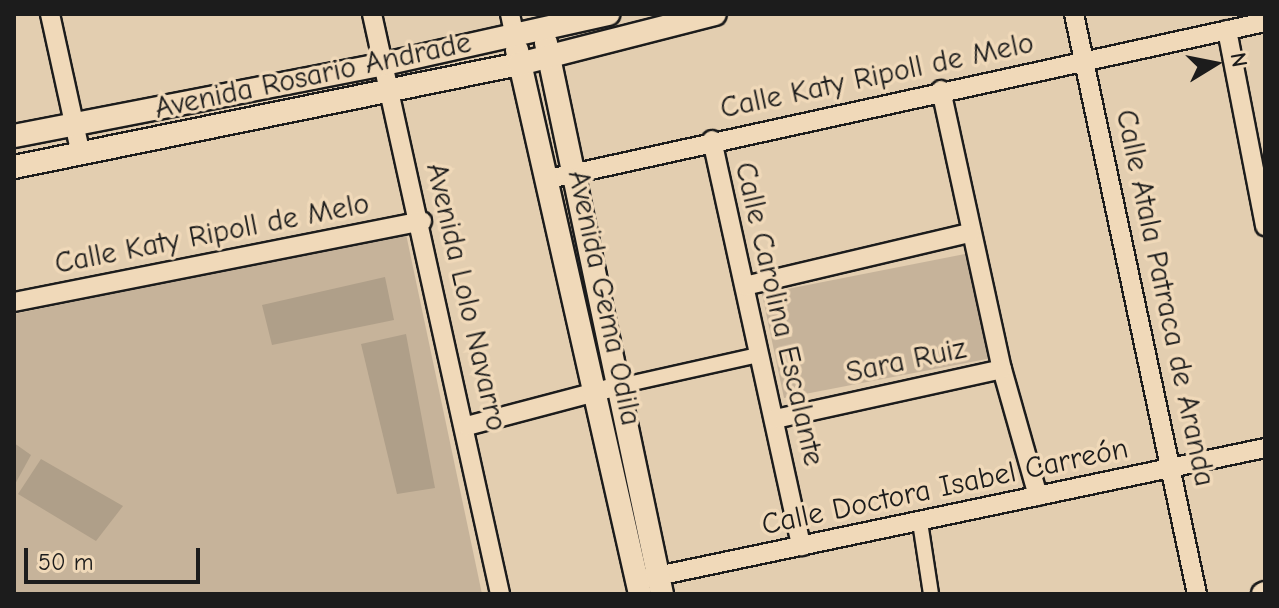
<!DOCTYPE html>
<html>
<head>
<meta charset="utf-8">
<style>
  body { margin:0 }
  #map { position:relative; width:1279px; height:608px; overflow:hidden; background:#e3ceb0; font-family:"Comic Neue",sans-serif }
  div>[style] { position:absolute }
  .green>* { inset:0; background:#c6b39a }
  .building>* { inset:0; background:#af9f89 }
  .roads { filter:drop-shadow(2px 0 #1c1c1c) drop-shadow(-2px 0 #1c1c1c) drop-shadow(0 2px #1c1c1c) drop-shadow(0 -2px #1c1c1c) }
  .pedestrian>* { height:14px; margin:-7px; padding:0 7px; transform-origin:7px; border-radius:7px; background:#f0d9b9 }
  .minor>* { height:18px; margin:-9px; padding:0 9px; transform-origin:9px; border-radius:9px; background:#f0d9b9 }
  .tertiary>* { height:22px; margin:-11px; padding:0 11px; transform-origin:11px; border-radius:11px; background:#f0d9b9 }
  span { translate:-50% -50%; white-space:nowrap; text-align:center; line-height:1.15; -webkit-text-stroke:7px #f0d9b9; paint-order:stroke }
  .street-label { font-size:30px; color:#1c1c1c }
  .frame { position:absolute; inset:0; border:16px solid #1c1c1c; pointer-events:none }
  .north { position:absolute; left:1175px; top:24px; width:80px; height:80px; -webkit-text-stroke:6px #f0d9b9; paint-order:stroke; rotate:80deg; font-size:22px; font-weight:700; line-height:32px; text-align:center; color:#1c1c1c }
  .north::after { content:''; display:block; margin:auto; width:28px; height:36px; background:#1c1c1c; clip-path:polygon(50% 0,100% 100%,50% 72%,0 100%) }
  .scale { position:absolute; left:24px; top:548px; width:176px; height:36px; box-sizing:border-box; border:4px solid #1c1c1c; border-top:0; padding-left:10px; font-size:24px; line-height:28px; white-space:nowrap; color:#1c1c1c; -webkit-text-stroke:6px #f0d9b9; paint-order:stroke }
</style>
</head>
<body>
<div id="map">
  <div class="green">
    <i style="clip-path:polygon(406px 234px,482px 594px,14px 594px,14px 314px)"></i>
    <i style="clip-path:polygon(970px 253px,997px 357px,784px 398px,762px 294px)"></i>
  </div>
  <div class="building">
    <i style="clip-path:polygon(385px 277px,394px 320px,272px 345px,262px 305px)"></i>
    <i style="clip-path:polygon(406px 334px,435px 488px,397px 494px,361px 344px)"></i>
    <i style="clip-path:polygon(14px 443px,31px 455px,14px 486px)"></i>
    <i style="clip-path:polygon(41px 459px,123px 506px,96px 541px,18px 494px)"></i>
  </div>
  <div class="roads">
    <div class="pedestrian">
      <i style="left:615px;top:387px;width:147px;rotate:-12.6deg"></i>
      <i style="left:920px;top:522px;width:73px;rotate:81.3deg"></i>
    </div>
    <div class="minor">
      <i style="left:50px;top:14px;width:144px;rotate:77.6deg"></i>
      <i style="left:372px;top:14px;width:594px;rotate:77.55deg"></i>
      <i style="left:510px;top:14px;width:24px;rotate:78deg"></i>
      <i style="left:1074px;top:14px;width:593px;rotate:78.03deg"></i>
      <i style="left:1227px;top:30px;width:200px;rotate:79deg"></i>
      <i style="left:941px;top:90px;width:286px;rotate:77.7deg"></i>
      <i style="left:1002px;top:369px;width:132px;rotate:74.2deg"></i>
      <i style="left:712px;top:140px;width:416px;rotate:77.6deg"></i>
      <i style="left:549px;top:179px;width:733px;rotate:-12.37deg"></i>
      <i style="left:745px;top:286px;width:231px;rotate:-13.3deg"></i>
      <i style="left:14px;top:302px;width:416px;rotate:-11.2deg"></i>
      <i style="left:775px;top:419px;width:232px;rotate:-12.4deg"></i>
      <i style="left:467px;top:426px;width:153px;rotate:-14.8deg"></i>
      <i style="left:648px;top:578px;width:631px;rotate:-11.9deg"></i>
    </div>
    <div class="tertiary">
      <i style="left:546px;top:43px;width:563px;rotate:78.11deg"></i>
      <i style="left:517px;top:50px;width:558px;rotate:77.26deg"></i>
      <i style="left:14px;top:136px;width:377px;rotate:-11deg"></i>
      <i style="left:384px;top:64px;width:230px;rotate:-12.6deg"></i>
      <i style="left:14px;top:167px;width:515px;rotate:-11.53deg"></i>
      <i style="left:519px;top:64px;width:202px;rotate:-14.3deg"></i>
      <i style="left:1263px;top:594px;width:2px;rotate:-27deg"></i>
    </div>
  </div>
  <div class="street-label">
    <span style="left:313px;top:76px;rotate:-12deg">Avenida Rosario Andrade</span>
    <span style="left:877px;top:76px;rotate:-12deg">Calle Katy Ripoll de Melo</span>
    <span style="left:212px;top:234px;rotate:-11deg">Calle Katy Ripoll de Melo</span>
    <span style="left:466px;top:297px;rotate:77deg">Avenida Lolo Navarro</span>
    <span style="left:604px;top:298px;rotate:78deg">Avenida Gema Odila</span>
    <span style="left:1165px;top:298px;rotate:78deg">Calle Atala Patraca de Aranda</span>
    <span style="left:779px;top:314px;rotate:77deg">Calle Carolina Escalante</span>
    <span style="left:906px;top:361px;rotate:-12deg">Sara Ruiz</span>
    <span style="left:945px;top:487px;rotate:-12deg">Calle Doctora Isabel Carreón</span>
  </div>
  <div class="frame"></div>
  <div class="north">N</div>
  <div class="scale">50 m</div>
</div>
</body>
</html>
